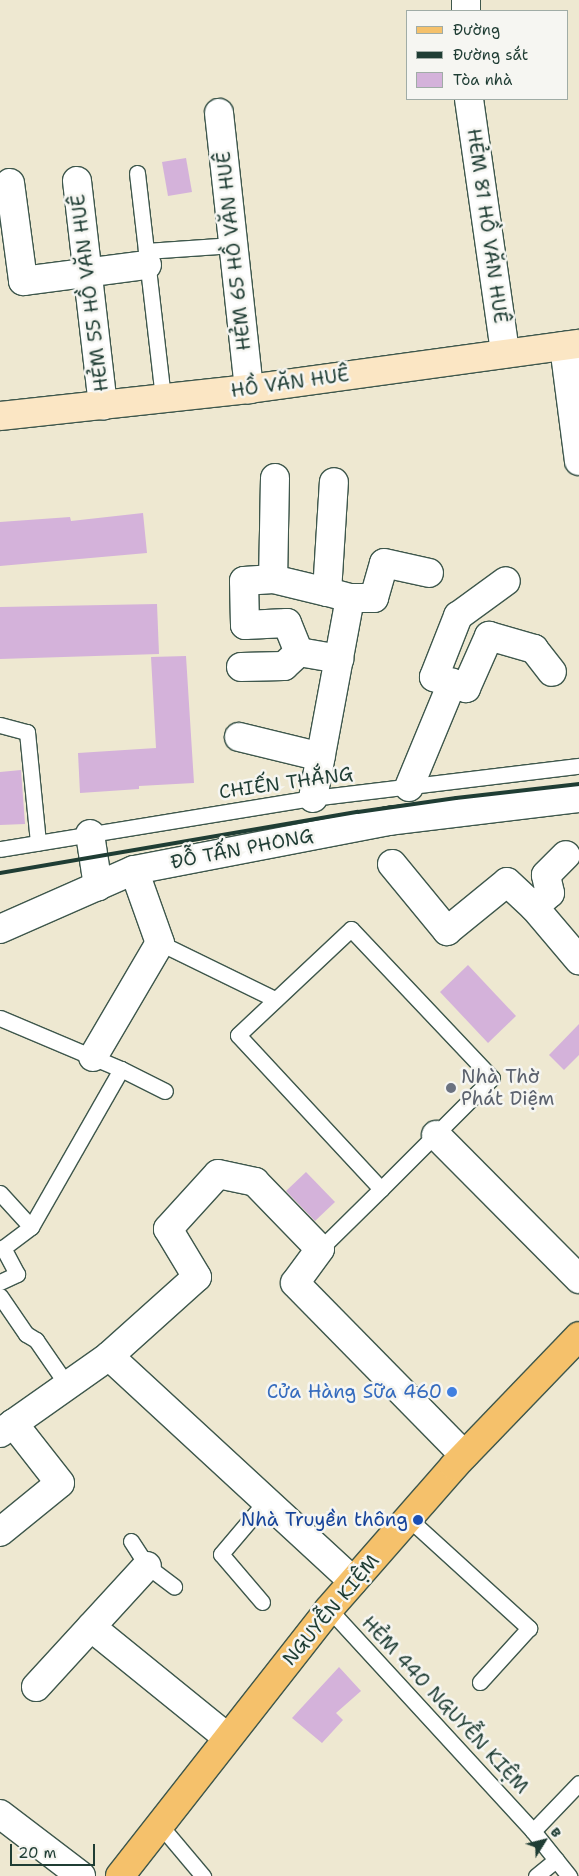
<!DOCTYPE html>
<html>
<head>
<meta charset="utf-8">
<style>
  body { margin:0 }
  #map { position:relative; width:579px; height:1876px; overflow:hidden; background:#eee8d1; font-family:"Shantell Sans",sans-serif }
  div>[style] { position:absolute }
  .building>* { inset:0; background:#d4b2da }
  .roads { filter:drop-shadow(1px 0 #3e574c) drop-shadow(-1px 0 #3e574c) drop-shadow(0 1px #3e574c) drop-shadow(0 -1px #3e574c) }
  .service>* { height:15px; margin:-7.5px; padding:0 7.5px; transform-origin:7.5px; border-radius:7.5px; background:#fff }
  .minor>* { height:28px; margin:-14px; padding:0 14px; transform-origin:14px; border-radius:14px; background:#fff }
  .secondary>* { height:28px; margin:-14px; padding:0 14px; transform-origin:14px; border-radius:14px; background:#fbe6c4 }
  .primary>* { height:28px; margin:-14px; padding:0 14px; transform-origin:14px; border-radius:14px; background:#f5c16b }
  .rail>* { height:4px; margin:-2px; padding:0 2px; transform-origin:2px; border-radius:2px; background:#1f3d34 }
  .dots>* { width:14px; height:14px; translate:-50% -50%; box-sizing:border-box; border:2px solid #f6f6f2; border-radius:50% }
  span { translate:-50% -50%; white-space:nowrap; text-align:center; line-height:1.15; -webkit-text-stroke:5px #f6f6f2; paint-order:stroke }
  .street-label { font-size:19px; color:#1f3d34 }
  .worship-label { font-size:19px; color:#5b616d }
  .left { translate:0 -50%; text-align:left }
  .shop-label { font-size:19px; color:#366cbe }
  .right { translate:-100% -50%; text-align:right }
  .transit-label { font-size:19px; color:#164399 }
  .legend { position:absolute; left:406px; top:10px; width:162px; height:90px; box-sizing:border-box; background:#f6f6f2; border:1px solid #a0aca6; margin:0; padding:6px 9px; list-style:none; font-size:15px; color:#1f3d34 }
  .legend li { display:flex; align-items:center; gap:10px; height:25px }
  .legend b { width:25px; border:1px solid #a0aca6 }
  .north { position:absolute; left:519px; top:1816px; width:50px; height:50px; -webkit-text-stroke:4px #f6f6f2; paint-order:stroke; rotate:54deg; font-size:14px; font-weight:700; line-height:20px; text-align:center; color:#1f3d34 }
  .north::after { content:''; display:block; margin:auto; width:18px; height:22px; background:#1f3d34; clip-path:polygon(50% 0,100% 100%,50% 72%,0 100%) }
  .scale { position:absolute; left:10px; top:1844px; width:85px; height:22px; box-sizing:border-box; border:2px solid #1f3d34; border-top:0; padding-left:6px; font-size:15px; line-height:18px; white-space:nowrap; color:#1f3d34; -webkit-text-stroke:4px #f6f6f2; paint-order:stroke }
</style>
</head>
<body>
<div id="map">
  <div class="building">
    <i style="clip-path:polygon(186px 158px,192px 192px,168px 196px,162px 162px)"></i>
    <i style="clip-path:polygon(143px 513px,147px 553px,0 566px,0 522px,70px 517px,71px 521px)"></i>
    <i style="clip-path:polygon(157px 604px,159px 654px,0 659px,0 607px)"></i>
    <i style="clip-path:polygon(186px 656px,194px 783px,139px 786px,139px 789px,80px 793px,78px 753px,156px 748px,151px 657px)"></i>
    <i style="clip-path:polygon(21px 770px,25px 824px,0 825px,0 772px)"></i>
    <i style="clip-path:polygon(468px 965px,516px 1016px,488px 1043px,440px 992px)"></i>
    <i style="clip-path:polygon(579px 1024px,579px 1055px,564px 1070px,549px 1055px)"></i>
    <i style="clip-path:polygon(306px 1172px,335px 1202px,315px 1221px,286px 1191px)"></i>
    <i style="clip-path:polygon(339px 1667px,361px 1691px,336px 1713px,343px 1720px,322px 1743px,292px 1718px)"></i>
  </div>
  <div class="roads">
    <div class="service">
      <i style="left:137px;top:173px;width:226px;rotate:83.4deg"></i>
      <i style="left:146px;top:251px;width:87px;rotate:-3.9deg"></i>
      <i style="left:0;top:725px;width:28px;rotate:15deg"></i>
      <i style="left:27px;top:732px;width:111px;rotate:84.3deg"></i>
      <i style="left:0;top:849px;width:317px;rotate:-9.3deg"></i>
      <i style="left:313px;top:798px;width:268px;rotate:-6.9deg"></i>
      <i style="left:351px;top:929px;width:205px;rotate:46.6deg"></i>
      <i style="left:492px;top:1078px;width:157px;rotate:135deg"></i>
      <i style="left:381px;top:1189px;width:210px;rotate:-132.9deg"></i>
      <i style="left:238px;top:1035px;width:155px;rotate:-43.2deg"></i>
      <i style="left:160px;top:943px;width:128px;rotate:26deg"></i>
      <i style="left:0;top:1018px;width:131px;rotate:22.9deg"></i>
      <i style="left:121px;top:1069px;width:49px;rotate:26.6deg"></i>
      <i style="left:0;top:1193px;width:46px;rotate:47.6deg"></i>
      <i style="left:320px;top:1249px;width:86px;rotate:-44.5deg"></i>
      <i style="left:0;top:1282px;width:19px;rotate:-25deg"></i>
      <i style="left:17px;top:1274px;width:30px;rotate:-118deg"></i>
      <i style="left:3px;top:1248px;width:35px;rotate:-37deg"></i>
      <i style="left:31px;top:1227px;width:182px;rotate:-60.3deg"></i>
      <i style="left:0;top:1296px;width:46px;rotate:55.6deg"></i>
      <i style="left:26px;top:1334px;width:12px;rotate:31deg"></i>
      <i style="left:36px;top:1340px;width:55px;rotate:55.4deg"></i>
      <i style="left:408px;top:1518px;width:164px;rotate:42.3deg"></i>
      <i style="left:529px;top:1628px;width:73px;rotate:132.2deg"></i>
      <i style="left:131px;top:1541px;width:30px;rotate:57deg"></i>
      <i style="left:147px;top:1566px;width:34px;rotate:37deg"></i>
      <i style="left:262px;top:1602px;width:63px;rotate:-130.5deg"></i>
      <i style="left:221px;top:1554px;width:70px;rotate:-49.7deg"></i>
      <i style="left:329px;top:1609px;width:301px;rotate:47.4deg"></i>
      <i style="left:533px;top:1831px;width:58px;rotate:51.3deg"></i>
      <i style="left:160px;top:1825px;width:67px;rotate:49.9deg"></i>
      <i style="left:533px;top:1831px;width:66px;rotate:-46.2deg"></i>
      <i style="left:536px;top:1876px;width:26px;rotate:-39deg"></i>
    </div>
    <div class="minor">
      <i style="left:466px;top:0;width:11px;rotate:90deg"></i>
      <i style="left:469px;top:99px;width:257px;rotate:81.9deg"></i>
      <i style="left:219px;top:113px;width:278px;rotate:83.8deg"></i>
      <i style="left:77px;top:181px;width:226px;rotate:83.4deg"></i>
      <i style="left:10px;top:183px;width:99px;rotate:82.4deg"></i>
      <i style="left:23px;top:281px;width:125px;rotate:-7.4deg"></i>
      <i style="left:564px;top:346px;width:116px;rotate:82.6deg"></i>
      <i style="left:275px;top:478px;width:101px;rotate:91.1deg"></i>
      <i style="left:273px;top:579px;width:56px;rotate:13.5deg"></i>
      <i style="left:273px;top:579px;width:29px;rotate:176deg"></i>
      <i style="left:244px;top:581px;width:44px;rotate:88.7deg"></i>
      <i style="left:245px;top:625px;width:42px;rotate:-2.7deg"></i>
      <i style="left:287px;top:623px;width:31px;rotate:68deg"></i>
      <i style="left:350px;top:598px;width:24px"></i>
      <i style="left:374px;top:598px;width:36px;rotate:-74deg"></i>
      <i style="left:384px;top:563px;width:46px;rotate:12.5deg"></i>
      <i style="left:241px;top:667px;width:43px;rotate:-1.3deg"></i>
      <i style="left:284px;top:666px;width:21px;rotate:-43deg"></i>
      <i style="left:299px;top:652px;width:41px;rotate:9.9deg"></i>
      <i style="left:452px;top:683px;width:19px;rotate:-162deg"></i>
      <i style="left:434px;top:677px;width:66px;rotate:-68.5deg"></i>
      <i style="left:458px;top:616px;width:59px;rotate:-36.1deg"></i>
      <i style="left:239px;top:737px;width:84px;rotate:13.7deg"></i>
      <i style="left:409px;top:787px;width:113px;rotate:-67.5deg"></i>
      <i style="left:452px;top:683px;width:15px;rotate:20deg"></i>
      <i style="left:466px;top:688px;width:57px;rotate:-66.1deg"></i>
      <i style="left:489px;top:636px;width:47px;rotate:16.1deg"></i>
      <i style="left:534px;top:649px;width:29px;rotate:52deg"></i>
      <i style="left:313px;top:798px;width:203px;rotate:-79.5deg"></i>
      <i style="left:350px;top:598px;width:24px;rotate:-165deg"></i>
      <i style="left:327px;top:592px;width:110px;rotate:-86.4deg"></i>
      <i style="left:90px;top:834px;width:53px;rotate:81.3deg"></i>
      <i style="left:392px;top:864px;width:87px;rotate:50.6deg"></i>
      <i style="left:447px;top:931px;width:77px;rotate:-39.2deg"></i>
      <i style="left:507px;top:882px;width:37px;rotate:43deg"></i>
      <i style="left:534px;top:907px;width:70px;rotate:49.7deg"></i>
      <i style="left:534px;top:907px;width:21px;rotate:-41deg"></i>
      <i style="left:550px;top:893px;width:18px;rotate:-103deg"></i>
      <i style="left:546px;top:875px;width:28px;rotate:-45deg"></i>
      <i style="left:0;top:929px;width:146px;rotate:-23.8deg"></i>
      <i style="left:134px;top:870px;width:260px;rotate:-10.9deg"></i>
      <i style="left:389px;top:821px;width:191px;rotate:-6.9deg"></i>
      <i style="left:93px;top:1057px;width:132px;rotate:-59.6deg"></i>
      <i style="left:160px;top:943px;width:77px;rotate:-109.6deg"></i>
      <i style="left:436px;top:1135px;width:203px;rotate:45.2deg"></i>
      <i style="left:109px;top:1356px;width:332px;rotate:42.7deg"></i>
      <i style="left:0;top:1433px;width:133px;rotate:-35.2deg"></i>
      <i style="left:109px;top:1356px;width:118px;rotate:-41.9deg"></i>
      <i style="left:197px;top:1277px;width:56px;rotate:-121.1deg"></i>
      <i style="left:168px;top:1229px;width:74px;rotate:-47.7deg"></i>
      <i style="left:218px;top:1174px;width:38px;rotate:12deg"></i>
      <i style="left:255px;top:1182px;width:93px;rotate:45.9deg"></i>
      <i style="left:320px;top:1249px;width:42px;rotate:126.3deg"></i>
      <i style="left:295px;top:1283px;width:241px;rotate:45.5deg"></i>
      <i style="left:0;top:1532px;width:77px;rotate:-39.2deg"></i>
      <i style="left:60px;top:1483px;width:76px;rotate:-128.1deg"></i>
      <i style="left:91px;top:1627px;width:176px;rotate:39deg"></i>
      <i style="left:36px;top:1687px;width:164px;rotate:-47.5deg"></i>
      <i style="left:0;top:1814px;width:102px;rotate:37.4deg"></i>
    </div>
    <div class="secondary">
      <i style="left:0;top:416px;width:250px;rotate:-6.2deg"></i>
      <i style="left:249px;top:389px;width:333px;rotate:-7.8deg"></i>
    </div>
    <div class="primary">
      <i style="left:120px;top:1876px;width:339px;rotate:-51.9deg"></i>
      <i style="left:329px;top:1609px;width:190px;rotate:-48.8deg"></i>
      <i style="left:454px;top:1466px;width:180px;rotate:-46.1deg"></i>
    </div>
  </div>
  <div class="rail">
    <i style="left:0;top:873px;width:363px;rotate:-9.7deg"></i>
    <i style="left:358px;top:812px;width:99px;rotate:-8.1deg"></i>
    <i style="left:456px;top:798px;width:124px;rotate:-6.5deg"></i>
  </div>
  <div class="dots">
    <i style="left:451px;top:1088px;background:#6b7280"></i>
    <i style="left:452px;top:1392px;background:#3f7fe0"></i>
    <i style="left:418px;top:1520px;background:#1a4fb4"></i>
  </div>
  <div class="street-label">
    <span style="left:487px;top:226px;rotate:82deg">HẺM 81 HỒ VĂN HUÊ</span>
    <span style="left:234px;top:251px;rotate:-96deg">HẺM 65 HỒ VĂN HUÊ</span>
    <span style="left:90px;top:293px;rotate:-97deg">HẺM 55 HỒ VĂN HUÊ</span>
    <span style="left:290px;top:383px;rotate:-8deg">HỒ VĂN HUÊ</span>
    <span style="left:286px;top:783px;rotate:-8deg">CHIẾN THẮNG</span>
    <span style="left:242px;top:849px;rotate:-11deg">ĐỖ TẤN PHONG</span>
    <span style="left:331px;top:1610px;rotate:-50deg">NGUYỄN KIỆM</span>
    <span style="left:445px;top:1705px;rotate:47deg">HẺM 440 NGUYỄN KIỆM</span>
  </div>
  <div class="worship-label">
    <span class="left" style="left:461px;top:1088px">Nhà Thờ<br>Phát Diệm</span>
  </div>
  <div class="shop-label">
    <span class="right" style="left:442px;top:1392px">Cửa Hàng Sữa 460</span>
  </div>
  <div class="transit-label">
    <span class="right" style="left:408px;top:1520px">Nhà Truyền thông</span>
  </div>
  <ul class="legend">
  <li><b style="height:6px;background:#f5c16b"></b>Đường</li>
  <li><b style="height:6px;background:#1f3d34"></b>Đường sắt</li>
  <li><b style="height:14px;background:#d4b2da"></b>Tòa nhà</li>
  </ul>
  <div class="north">B</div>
  <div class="scale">20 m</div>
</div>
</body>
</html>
